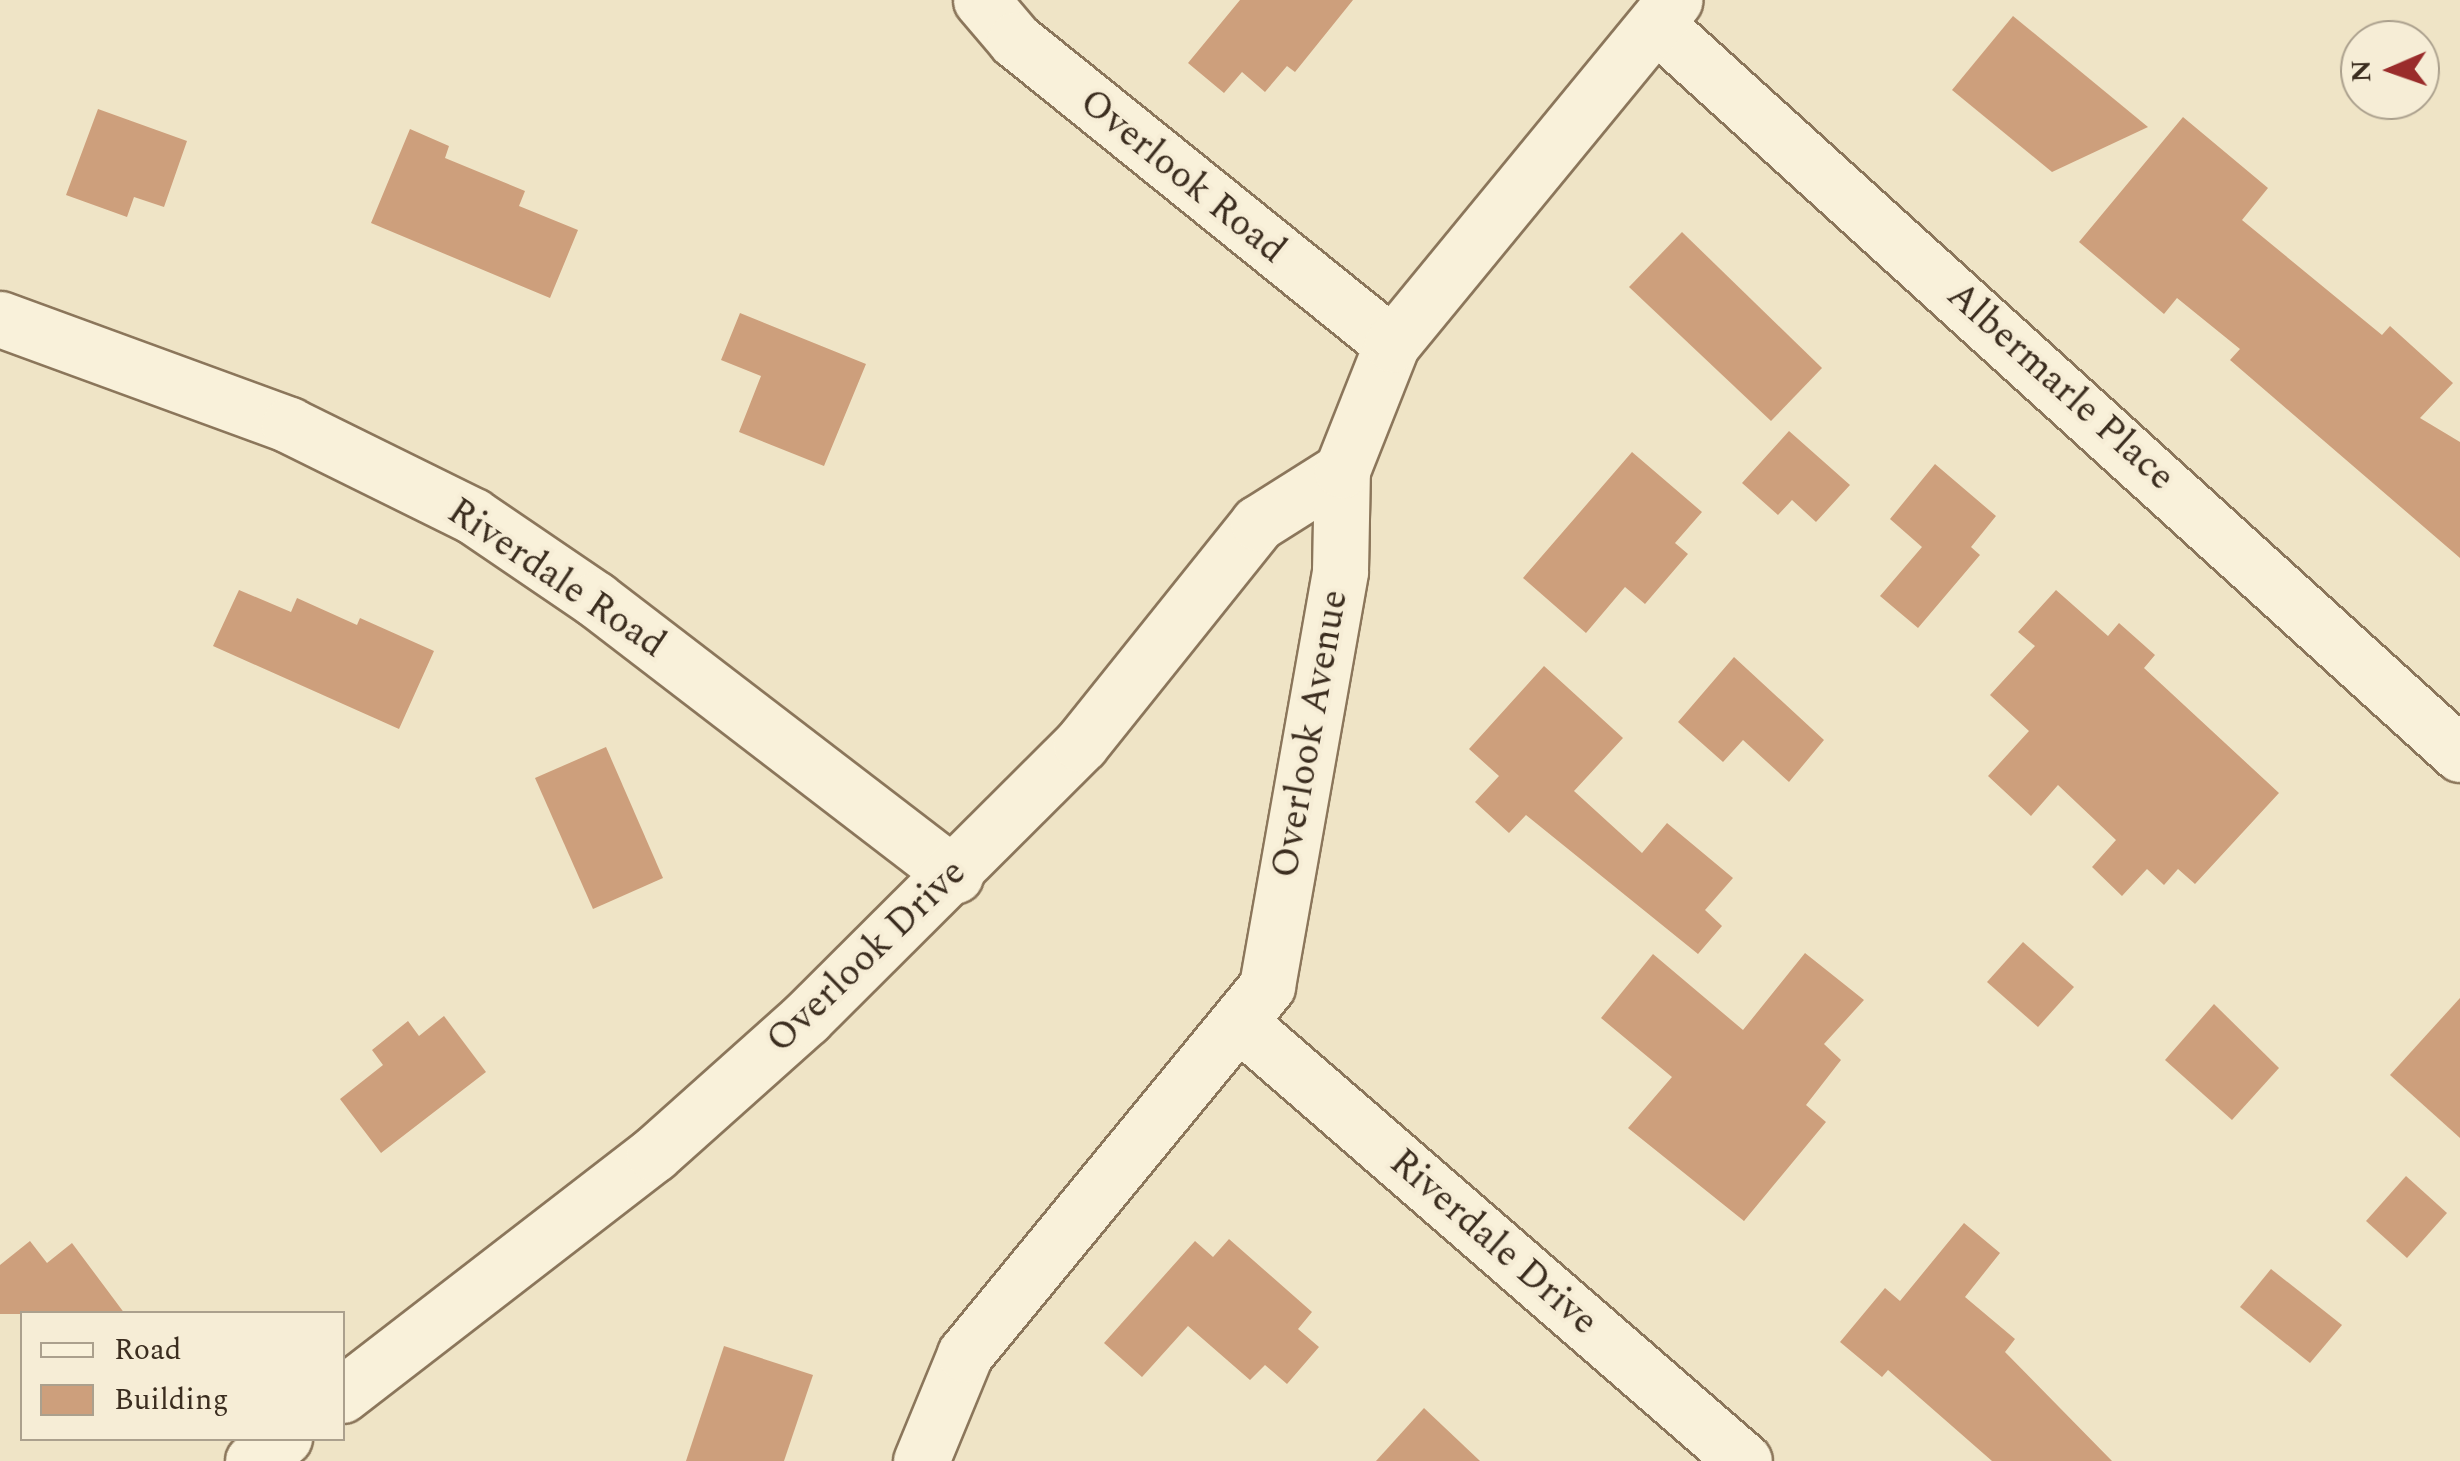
<!DOCTYPE html>
<html>
<head>
<meta charset="utf-8">
<style>
  body { margin:0 }
  #map { position:relative; width:2460px; height:1461px; overflow:hidden; background:#efe4c6; font-family:Spectral,serif }
  div>[style] { position:absolute }
  .building>* { inset:0; background:#cd9f7c }
  .roads { filter:drop-shadow(2px 0 #8b765b) drop-shadow(-2px 0 #8b765b) drop-shadow(0 2px #8b765b) drop-shadow(0 -2px #8b765b) }
  .minor>* { height:55px; margin:-27.5px; padding:0 27.5px; transform-origin:27.5px; border-radius:27.5px; background:#f9f1da }
  span { translate:-50% -50%; white-space:nowrap; text-align:center; line-height:1.15; -webkit-text-stroke:8px #f6edd6; paint-order:stroke }
  .street-label { font-size:38px; color:#3b2d1f }
  .legend { position:absolute; left:20px; top:1311px; width:325px; height:130px; box-sizing:border-box; background:#f6edd6; border:2px solid #aba08d; margin:0; padding:12px 18px; list-style:none; font-size:30px; color:#3b2d1f }
  .legend li { display:flex; align-items:center; gap:20px; height:50px }
  .legend b { width:50px; border:2px solid #aba08d }
  .north { position:absolute; left:2340px; top:20px; width:100px; height:100px; box-sizing:border-box; background:#f6edd6; border:2px solid #aba08d; border-radius:50%; rotate:268deg; font-size:28px; font-weight:700; line-height:40px; text-align:center; color:#3b2d1f }
  .north::after { content:''; display:block; margin:auto; width:35px; height:45px; background:#9a2c2b; clip-path:polygon(50% 0,100% 100%,50% 72%,0 100%) }
</style>
</head>
<body>
<div id="map">
  <div class="building">
    <i style="clip-path:polygon(1240px 0,1353px 0,1295px 72px,1287px 66px,1265px 92px,1242px 72px,1224px 93px,1188px 63px)"></i>
    <i style="clip-path:polygon(2013px 16px,2148px 127px,2052px 172px,1952px 90px)"></i>
    <i style="clip-path:polygon(98px 109px,187px 141px,164px 207px,134px 197px,127px 217px,66px 195px)"></i>
    <i style="clip-path:polygon(2183px 117px,2268px 188px,2242px 220px,2382px 335px,2390px 326px,2453px 383px,2420px 418px,2460px 442px,2460px 558px,2230px 360px,2240px 349px,2177px 298px,2164px 314px,2079px 242px)"></i>
    <i style="clip-path:polygon(410px 129px,449px 146px,445px 158px,525px 191px,519px 206px,578px 230px,550px 298px,371px 223px)"></i>
    <i style="clip-path:polygon(1682px 232px,1822px 368px,1771px 421px,1629px 287px)"></i>
    <i style="clip-path:polygon(740px 313px,866px 364px,824px 466px,739px 432px,761px 376px,721px 360px)"></i>
    <i style="clip-path:polygon(1789px 431px,1850px 485px,1816px 522px,1792px 500px,1778px 515px,1742px 483px)"></i>
    <i style="clip-path:polygon(1632px 452px,1702px 512px,1675px 543px,1688px 554px,1645px 604px,1625px 587px,1586px 633px,1523px 578px)"></i>
    <i style="clip-path:polygon(1935px 464px,1996px 516px,1971px 547px,1980px 555px,1918px 628px,1880px 596px,1922px 547px,1890px 519px)"></i>
    <i style="clip-path:polygon(239px 590px,291px 612px,297px 598px,357px 625px,360px 618px,434px 651px,399px 729px,213px 646px)"></i>
    <i style="clip-path:polygon(2056px 590px,2108px 636px,2119px 623px,2155px 655px,2144px 668px,2279px 793px,2195px 884px,2178px 869px,2164px 885px,2147px 869px,2122px 896px,2092px 867px,2116px 840px,2058px 785px,2031px 816px,1988px 776px,2029px 731px,1990px 695px,2035px 646px,2018px 632px)"></i>
    <i style="clip-path:polygon(1734px 657px,1824px 740px,1789px 782px,1743px 740px,1723px 762px,1678px 722px)"></i>
    <i style="clip-path:polygon(1544px 666px,1623px 738px,1574px 791px,1642px 853px,1667px 823px,1733px 878px,1705px 910px,1722px 926px,1698px 954px,1526px 815px,1509px 833px,1475px 802px,1499px 776px,1469px 749px)"></i>
    <i style="clip-path:polygon(606px 747px,663px 878px,593px 909px,535px 778px)"></i>
    <i style="clip-path:polygon(2023px 942px,2074px 987px,2038px 1027px,1987px 982px)"></i>
    <i style="clip-path:polygon(1805px 953px,1864px 1000px,1824px 1044px,1841px 1060px,1806px 1105px,1826px 1122px,1744px 1221px,1628px 1128px,1672px 1077px,1601px 1018px,1653px 954px,1743px 1030px)"></i>
    <i style="clip-path:polygon(2460px 998px,2460px 1138px,2390px 1075px)"></i>
    <i style="clip-path:polygon(2214px 1004px,2279px 1068px,2232px 1120px,2165px 1060px)"></i>
    <i style="clip-path:polygon(444px 1016px,486px 1072px,381px 1153px,340px 1099px,383px 1065px,372px 1050px,408px 1021px,419px 1036px)"></i>
    <i style="clip-path:polygon(2406px 1176px,2447px 1213px,2407px 1258px,2366px 1221px)"></i>
    <i style="clip-path:polygon(1964px 1223px,2000px 1253px,1965px 1297px,2015px 1339px,2005px 1352px,2112px 1461px,1992px 1461px,1888px 1370px,1882px 1377px,1840px 1342px,1885px 1288px,1900px 1301px)"></i>
    <i style="clip-path:polygon(1229px 1239px,1312px 1312px,1298px 1329px,1319px 1347px,1287px 1384px,1265px 1365px,1250px 1380px,1188px 1326px,1142px 1377px,1104px 1343px,1195px 1241px,1213px 1257px)"></i>
    <i style="clip-path:polygon(30px 1241px,47px 1263px,72px 1243px,125px 1314px,0 1314px,0 1265px)"></i>
    <i style="clip-path:polygon(2271px 1269px,2342px 1325px,2310px 1363px,2240px 1307px)"></i>
    <i style="clip-path:polygon(724px 1346px,813px 1375px,784px 1461px,686px 1461px)"></i>
    <i style="clip-path:polygon(1424px 1408px,1480px 1461px,1376px 1461px)"></i>
  </div>
  <div class="roads">
    <div class="minor">
      <i style="left:981px;top:0;width:52px;rotate:49.6deg"></i>
      <i style="left:1015px;top:40px;width:484px;rotate:38.9deg"></i>
      <i style="left:1656px;top:24px;width:1086px;rotate:42.24deg"></i>
      <i style="left:0;top:319px;width:308px;rotate:20.1deg"></i>
      <i style="left:289px;top:425px;width:205px;rotate:26.3deg"></i>
      <i style="left:473px;top:516px;width:148px;rotate:34.2deg"></i>
      <i style="left:595px;top:599px;width:454px;rotate:37.5deg"></i>
      <i style="left:1241px;top:1024px;width:666px;rotate:40.98deg"></i>
      <i style="left:342px;top:1395px;width:394px;rotate:-37.7deg"></i>
      <i style="left:654px;top:1154px;width:204px;rotate:-41.8deg"></i>
      <i style="left:806px;top:1018px;width:388px;rotate:-44.9deg"></i>
      <i style="left:1081px;top:744px;width:283px;rotate:-51.3deg"></i>
      <i style="left:1258px;top:523px;width:99px;rotate:-32.2deg"></i>
      <i style="left:253px;top:1461px;width:39px;rotate:-37deg"></i>
      <i style="left:921px;top:1461px;width:116px;rotate:-67.6deg"></i>
      <i style="left:965px;top:1354px;width:476px;rotate:-50.6deg"></i>
      <i style="left:1267px;top:986px;width:421px;rotate:-80deg"></i>
      <i style="left:1340px;top:571px;width:101px;rotate:-88.9deg"></i>
      <i style="left:1342px;top:470px;width:136px;rotate:-68.4deg"></i>
      <i style="left:1392px;top:344px;width:445px;rotate:-50.6deg"></i>
    </div>
  </div>
  <div class="street-label">
    <span style="left:1182px;top:177px;rotate:39deg">Overlook Road</span>
    <span style="left:2060px;top:387px;rotate:42deg">Albermarle Place</span>
    <span style="left:556px;top:579px;rotate:34deg">Riverdale Road</span>
    <span style="left:1311px;top:734px;rotate:-80deg">Overlook Avenue</span>
    <span style="left:867px;top:957px;rotate:-44deg">Overlook Drive</span>
    <span style="left:1493px;top:1243px;rotate:41deg">Riverdale Drive</span>
  </div>
  <ul class="legend">
  <li><b style="height:12px;background:#f9f1da"></b>Road</li>
  <li><b style="height:28px;background:#cd9f7c"></b>Building</li>
  </ul>
  <div class="north">N</div>
</div>
</body>
</html>
